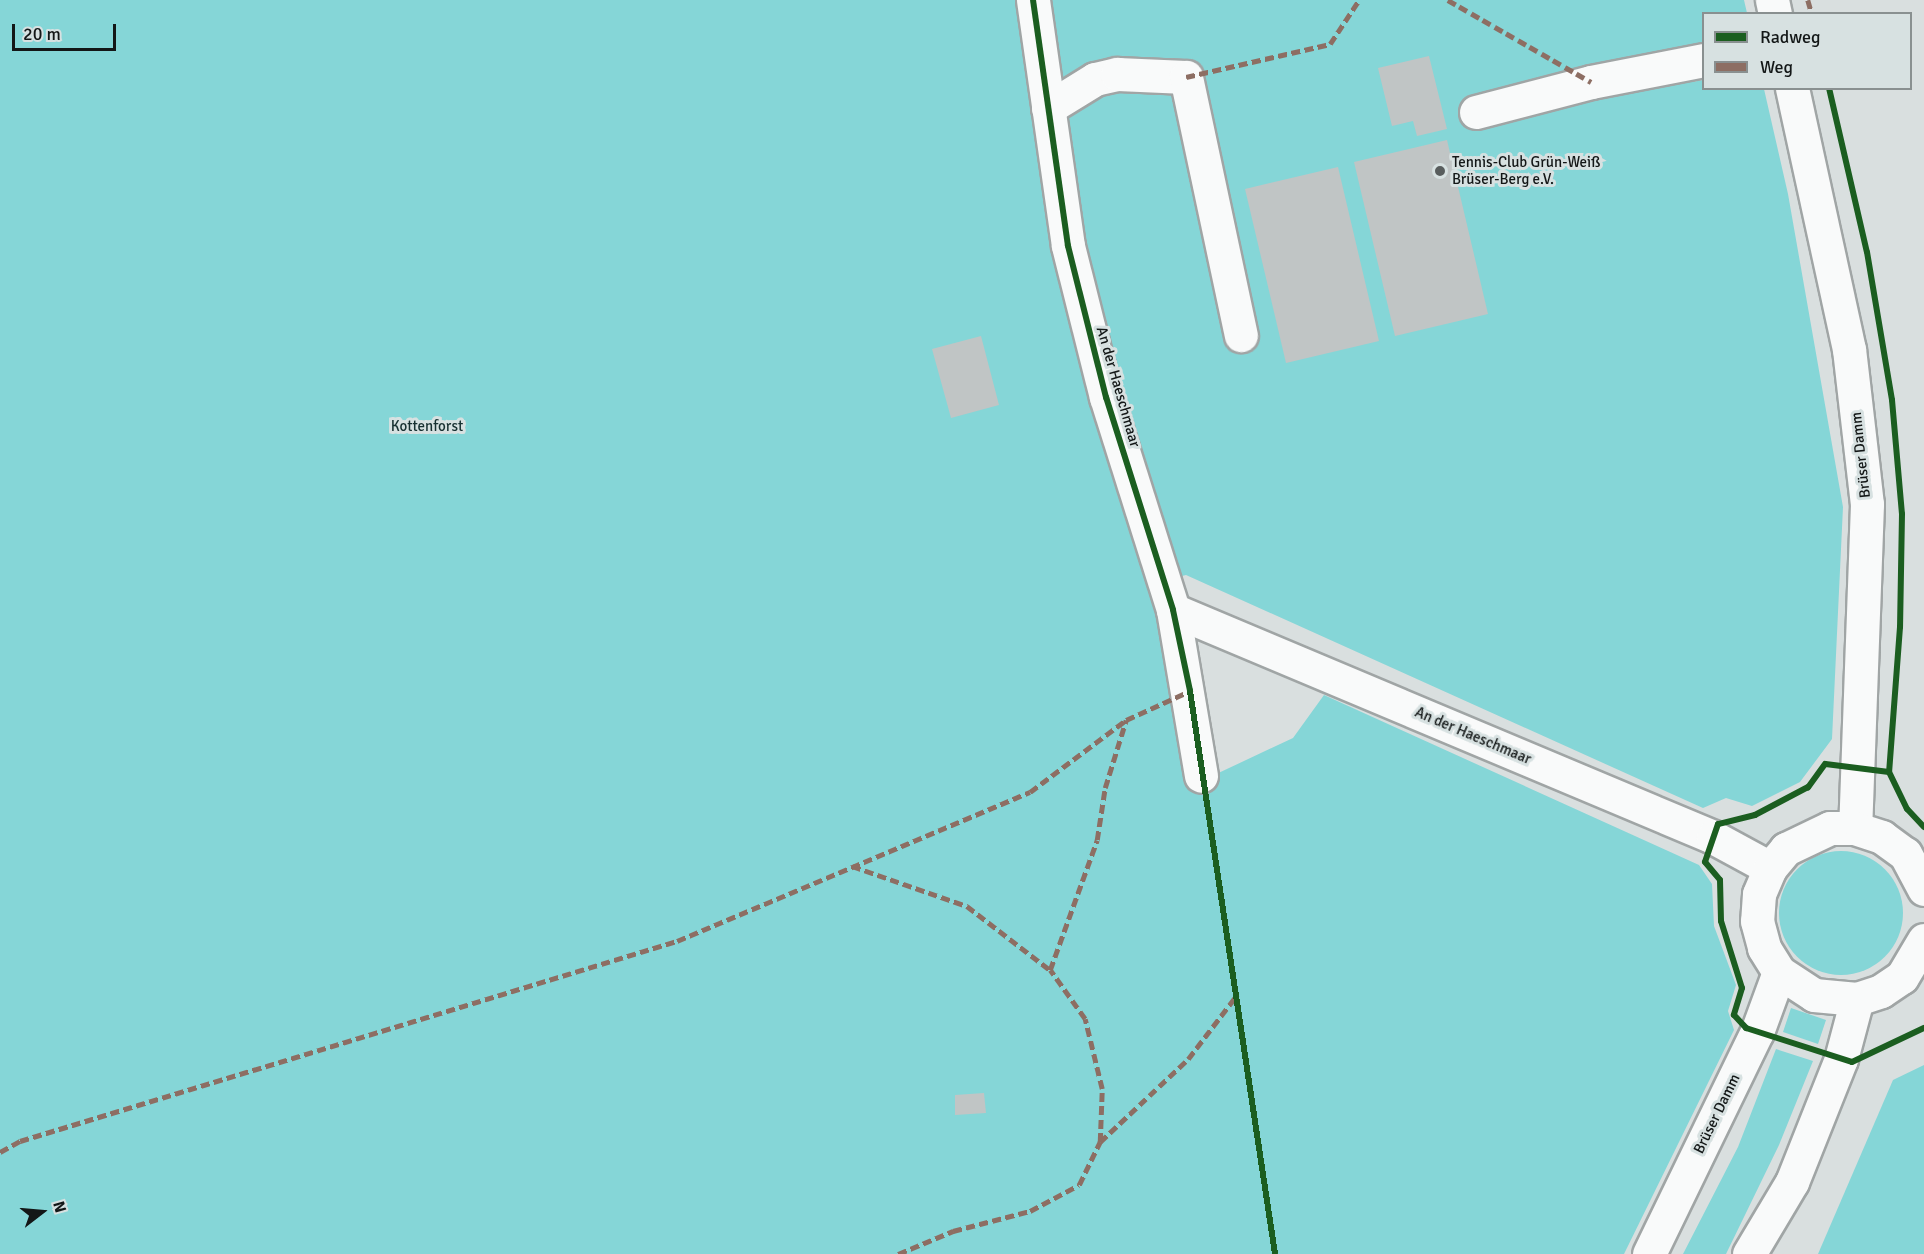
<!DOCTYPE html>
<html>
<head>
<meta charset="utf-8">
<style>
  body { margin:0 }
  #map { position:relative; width:1924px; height:1254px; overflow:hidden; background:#d9dfdf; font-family:Signika,sans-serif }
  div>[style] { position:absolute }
  .green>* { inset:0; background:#85d6d7 }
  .round { border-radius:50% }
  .building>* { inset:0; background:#c0c5c5 }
  .roads { filter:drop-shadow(2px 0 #a0a5a5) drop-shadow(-2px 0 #a0a5a5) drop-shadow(0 2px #a0a5a5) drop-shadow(0 -2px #a0a5a5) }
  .minor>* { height:33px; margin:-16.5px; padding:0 16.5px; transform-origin:16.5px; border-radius:16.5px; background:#f9fafa }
  .quiet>* { height:4.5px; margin-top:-2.25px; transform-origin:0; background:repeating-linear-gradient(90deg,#8d6e63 0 9px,transparent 0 13.5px) }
  .cycleway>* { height:6px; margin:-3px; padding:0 3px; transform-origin:3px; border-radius:3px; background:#1b5e20 }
  .dots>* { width:16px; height:16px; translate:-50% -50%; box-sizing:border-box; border:3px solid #d7e1e1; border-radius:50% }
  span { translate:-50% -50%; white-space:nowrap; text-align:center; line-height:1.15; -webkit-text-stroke:6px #d7e1e1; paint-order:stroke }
  .poi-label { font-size:15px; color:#131717 }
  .left { translate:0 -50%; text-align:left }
  .street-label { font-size:15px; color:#131717 }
  .park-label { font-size:15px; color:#173031 }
  .legend { position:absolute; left:1702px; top:12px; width:210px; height:78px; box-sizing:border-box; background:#d7e1e1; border:2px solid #899090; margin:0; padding:8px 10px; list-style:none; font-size:18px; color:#131717 }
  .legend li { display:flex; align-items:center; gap:12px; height:30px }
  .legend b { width:30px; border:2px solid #899090 }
  .north { position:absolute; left:12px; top:1182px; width:60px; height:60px; -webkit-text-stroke:4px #d7e1e1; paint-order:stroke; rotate:74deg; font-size:16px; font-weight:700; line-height:24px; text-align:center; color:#131717 }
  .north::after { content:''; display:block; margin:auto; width:21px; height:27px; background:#131717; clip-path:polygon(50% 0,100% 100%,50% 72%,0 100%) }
  .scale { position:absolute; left:12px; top:24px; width:104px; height:27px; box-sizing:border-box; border:3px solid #131717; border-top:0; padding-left:8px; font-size:18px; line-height:21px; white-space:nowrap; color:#131717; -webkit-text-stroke:4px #d7e1e1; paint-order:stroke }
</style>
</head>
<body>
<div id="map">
  <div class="green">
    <i style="clip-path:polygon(0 0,1744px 0,1747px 13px,1704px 14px,1703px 44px,1682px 64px,1692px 82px,1703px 80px,1704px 88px,1764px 89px,1788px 194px,1843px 507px,1832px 739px,1800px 782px,1752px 806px,1726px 798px,1703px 808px,1186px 575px,1149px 584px,1178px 698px,1212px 776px,1293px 738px,1324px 695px,1699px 865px,1712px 884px,1714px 926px,1736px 985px,1728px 1011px,1734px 1030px,1624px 1254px,0 1254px)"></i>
    <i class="round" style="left:1779px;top:851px;width:124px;height:124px"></i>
    <i style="clip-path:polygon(1791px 1008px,1826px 1020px,1818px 1044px,1783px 1032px)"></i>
    <i style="clip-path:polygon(1776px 1049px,1813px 1061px,1779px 1145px,1726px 1254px,1683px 1254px,1738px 1147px)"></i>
    <i style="clip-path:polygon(1924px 1065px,1924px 1254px,1818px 1254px,1893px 1080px)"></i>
  </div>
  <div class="building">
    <i style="clip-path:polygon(1429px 56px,1447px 129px,1417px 136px,1413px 121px,1392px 126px,1378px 68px)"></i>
    <i style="clip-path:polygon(1447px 140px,1488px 314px,1395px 336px,1354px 162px)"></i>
    <i style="clip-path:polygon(1338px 167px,1379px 341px,1286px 363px,1245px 189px)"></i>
    <i style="clip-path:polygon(981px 336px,999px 405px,951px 418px,932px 349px)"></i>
    <i style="clip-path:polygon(984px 1093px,986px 1113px,955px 1115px,955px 1095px)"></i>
  </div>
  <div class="roads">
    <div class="minor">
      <i style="left:1033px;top:0;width:248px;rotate:81.9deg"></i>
      <i style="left:1068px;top:246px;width:156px;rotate:75.9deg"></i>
      <i style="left:1106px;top:397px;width:223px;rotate:72.5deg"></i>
      <i style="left:1173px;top:610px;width:168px;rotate:80.4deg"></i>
      <i style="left:1772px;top:0;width:14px;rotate:78deg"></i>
      <i style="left:1792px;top:88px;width:267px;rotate:77.7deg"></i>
      <i style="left:1849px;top:349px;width:156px;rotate:83.4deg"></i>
      <i style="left:1867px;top:504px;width:324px;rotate:92.1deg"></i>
      <i style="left:1048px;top:108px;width:55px;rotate:-31.7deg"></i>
      <i style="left:1095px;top:79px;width:23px;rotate:-13deg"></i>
      <i style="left:1117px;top:74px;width:69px;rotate:2.5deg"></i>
      <i style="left:1186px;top:77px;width:264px;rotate:78deg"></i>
      <i style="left:1476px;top:112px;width:119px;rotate:-14.6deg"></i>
      <i style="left:1591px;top:82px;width:115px;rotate:-11deg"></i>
      <i style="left:1173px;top:610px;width:586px;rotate:22.8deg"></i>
      <i style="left:1713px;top:837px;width:65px;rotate:28.5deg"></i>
      <i style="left:1924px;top:889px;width:40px;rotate:-118deg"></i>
      <i style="left:1905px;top:854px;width:29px;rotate:-144deg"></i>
      <i style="left:1882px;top:837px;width:28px;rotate:-162deg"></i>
      <i style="left:1855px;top:828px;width:25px;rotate:180deg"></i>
      <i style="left:1830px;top:828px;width:49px;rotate:154.5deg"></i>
      <i style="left:1786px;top:849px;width:25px;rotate:130deg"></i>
      <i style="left:1770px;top:868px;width:28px;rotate:113deg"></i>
      <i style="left:1759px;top:894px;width:27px;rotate:94deg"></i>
      <i style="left:1757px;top:921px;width:28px;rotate:75deg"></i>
      <i style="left:1764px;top:948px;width:28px;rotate:58deg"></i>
      <i style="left:1779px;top:972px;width:42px;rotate:33.3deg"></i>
      <i style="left:1814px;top:995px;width:43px;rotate:5.3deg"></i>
      <i style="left:1857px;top:999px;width:25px;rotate:-18deg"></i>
      <i style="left:1881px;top:991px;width:25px;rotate:-34deg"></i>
      <i style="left:1902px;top:977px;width:43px;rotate:-59.3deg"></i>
      <i style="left:1649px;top:1254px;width:247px;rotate:-64.1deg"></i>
      <i style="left:1757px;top:1032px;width:64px;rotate:-69.9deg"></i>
      <i style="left:1749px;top:1254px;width:84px;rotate:-59.2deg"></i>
      <i style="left:1792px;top:1182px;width:132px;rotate:-68.3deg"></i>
      <i style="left:1841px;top:1059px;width:62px;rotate:-75.1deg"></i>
    </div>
  </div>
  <div class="quiet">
    <i style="left:1448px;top:0;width:165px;rotate:29.8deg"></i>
    <i style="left:1808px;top:0;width:15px;rotate:74deg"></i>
    <i style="left:1186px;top:77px;width:148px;rotate:-12.9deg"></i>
    <i style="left:1330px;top:44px;width:53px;rotate:-56.6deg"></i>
    <i style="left:852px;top:866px;width:122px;rotate:19.2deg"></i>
    <i style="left:967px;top:906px;width:105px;rotate:37.6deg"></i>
    <i style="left:1100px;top:1142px;width:121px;rotate:-43.3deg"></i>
    <i style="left:1188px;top:1059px;width:81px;rotate:-52.6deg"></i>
    <i style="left:0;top:1152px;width:23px;rotate:-29deg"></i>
    <i style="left:20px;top:1141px;width:687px;rotate:-16.93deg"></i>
    <i style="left:677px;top:941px;width:383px;rotate:-22.9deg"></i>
    <i style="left:1030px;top:792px;width:120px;rotate:-36.9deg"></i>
    <i style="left:1126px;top:720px;width:70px;rotate:-24.4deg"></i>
    <i style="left:898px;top:1254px;width:60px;rotate:-22.7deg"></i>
    <i style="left:953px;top:1231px;width:80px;rotate:-14.6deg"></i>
    <i style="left:1030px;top:1211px;width:55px;rotate:-28deg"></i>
    <i style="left:1079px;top:1185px;width:48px;rotate:-64deg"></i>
    <i style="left:1100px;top:1142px;width:53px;rotate:-87.8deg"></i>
    <i style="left:1102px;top:1089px;width:72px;rotate:-103.7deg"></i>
    <i style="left:1085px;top:1019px;width:60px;rotate:-125.5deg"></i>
    <i style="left:1050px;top:970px;width:138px;rotate:-70.1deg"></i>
    <i style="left:1097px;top:840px;width:53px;rotate:-81.3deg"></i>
    <i style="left:1105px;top:788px;width:71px;rotate:-72.8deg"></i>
  </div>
  <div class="cycleway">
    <i style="left:1033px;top:0;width:248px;rotate:81.9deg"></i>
    <i style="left:1068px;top:246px;width:156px;rotate:75.9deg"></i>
    <i style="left:1106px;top:397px;width:223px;rotate:72.5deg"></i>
    <i style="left:1173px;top:610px;width:83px;rotate:78.1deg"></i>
    <i style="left:1190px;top:691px;width:569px;rotate:81.41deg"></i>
    <i style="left:1829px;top:88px;width:168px;rotate:77deg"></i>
    <i style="left:1867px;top:252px;width:150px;rotate:80.4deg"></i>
    <i style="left:1892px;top:400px;width:114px;rotate:85deg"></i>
    <i style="left:1902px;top:514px;width:113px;rotate:91deg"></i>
    <i style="left:1900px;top:627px;width:145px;rotate:94.3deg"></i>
    <i style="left:1924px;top:827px;width:25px;rotate:-133deg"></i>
    <i style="left:1907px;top:809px;width:41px;rotate:-115.9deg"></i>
    <i style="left:1889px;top:772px;width:64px;rotate:-172.9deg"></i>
    <i style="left:1825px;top:764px;width:29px;rotate:126deg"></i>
    <i style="left:1808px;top:787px;width:60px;rotate:152.2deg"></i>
    <i style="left:1755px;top:815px;width:38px;rotate:166deg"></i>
    <i style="left:1718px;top:824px;width:40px;rotate:108.9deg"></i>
    <i style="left:1705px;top:862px;width:23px;rotate:50deg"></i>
    <i style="left:1720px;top:880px;width:41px;rotate:88.6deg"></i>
    <i style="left:1721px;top:921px;width:70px;rotate:72.6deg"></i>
    <i style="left:1742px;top:988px;width:28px;rotate:107deg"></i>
    <i style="left:1734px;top:1015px;width:18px;rotate:47deg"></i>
    <i style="left:1746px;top:1028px;width:111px;rotate:17.8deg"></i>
    <i style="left:1852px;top:1062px;width:80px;rotate:-25.3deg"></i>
  </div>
  <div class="dots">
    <i style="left:1440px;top:171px;background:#585d5d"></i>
  </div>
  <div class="poi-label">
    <span class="left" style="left:1452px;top:171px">Tennis-Club Grün-Weiß<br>Brüser-Berg e.V.</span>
  </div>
  <div class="street-label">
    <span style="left:1118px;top:387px;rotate:74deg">An der Haeschmaar</span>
    <span style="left:1861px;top:455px;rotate:-96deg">Brüser Damm</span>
    <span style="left:1473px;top:736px;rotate:23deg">An der Haeschmaar</span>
    <span style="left:1717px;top:1114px;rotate:-64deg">Brüser Damm</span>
  </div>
  <div class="park-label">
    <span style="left:427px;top:427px">Kottenforst</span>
  </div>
  <ul class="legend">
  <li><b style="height:8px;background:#1b5e20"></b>Radweg</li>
  <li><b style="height:8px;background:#8d6e63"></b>Weg</li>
  </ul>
  <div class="north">N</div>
  <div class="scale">20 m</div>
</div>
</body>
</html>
